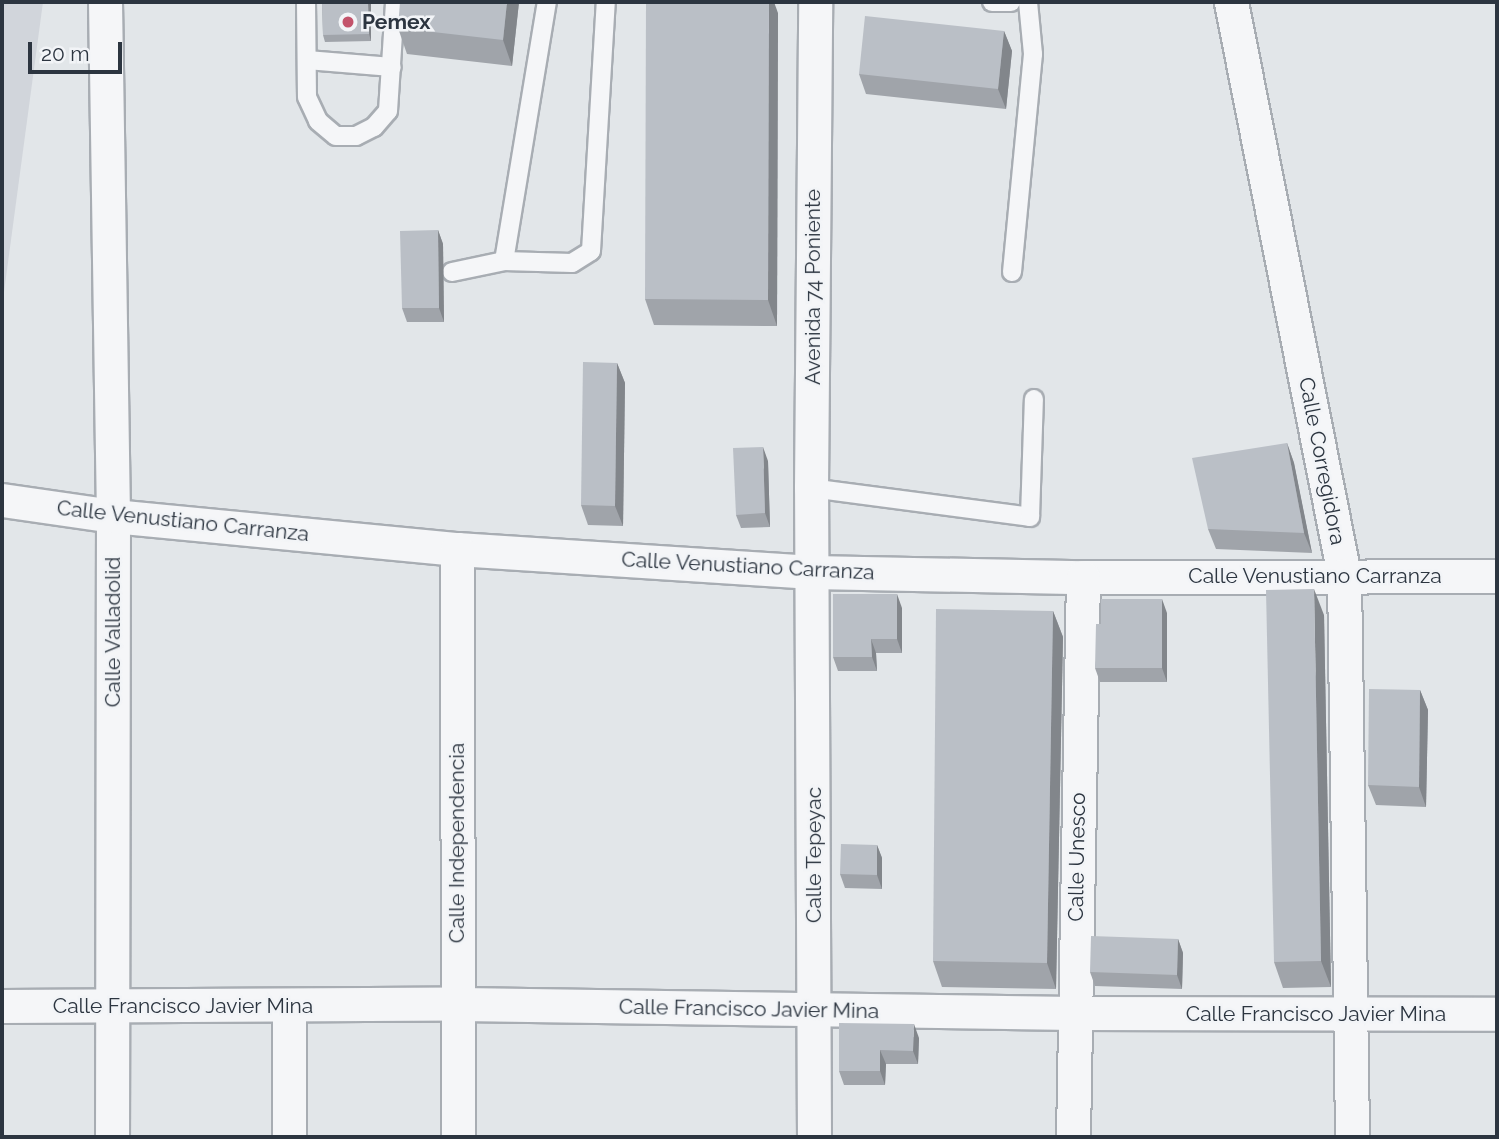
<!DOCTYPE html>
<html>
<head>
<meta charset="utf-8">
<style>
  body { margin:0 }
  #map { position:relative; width:1499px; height:1139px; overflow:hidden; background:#e2e6e9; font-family:Raleway,sans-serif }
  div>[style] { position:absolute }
  .built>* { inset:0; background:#d1d5db }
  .roads { filter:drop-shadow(2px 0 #a8adb3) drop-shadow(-2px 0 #a8adb3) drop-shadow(0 2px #a8adb3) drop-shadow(0 -2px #a8adb3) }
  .service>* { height:18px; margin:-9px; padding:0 9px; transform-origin:9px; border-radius:9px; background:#f5f6f8 }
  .minor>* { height:33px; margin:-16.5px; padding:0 16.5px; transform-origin:16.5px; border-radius:16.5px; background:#f5f6f8 }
  .wall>* { inset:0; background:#a0a4aa }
  .shaded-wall>* { inset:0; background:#82868b }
  .building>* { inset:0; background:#babfc6 }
  .dots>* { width:19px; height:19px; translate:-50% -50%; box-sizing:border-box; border:4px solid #f2f4f7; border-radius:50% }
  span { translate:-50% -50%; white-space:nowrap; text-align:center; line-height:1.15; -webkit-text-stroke:5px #f2f4f7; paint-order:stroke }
  .poi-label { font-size:21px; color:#2c3540; font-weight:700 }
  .left { translate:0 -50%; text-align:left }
  .street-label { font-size:21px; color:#2c3540 }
  .frame { position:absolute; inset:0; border:4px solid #2c3540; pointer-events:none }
  .scale { position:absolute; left:28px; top:42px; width:94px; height:32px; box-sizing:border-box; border:4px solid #2c3540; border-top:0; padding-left:9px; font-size:21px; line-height:24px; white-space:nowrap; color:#2c3540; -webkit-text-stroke:5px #f2f4f7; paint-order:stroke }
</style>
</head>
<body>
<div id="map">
  <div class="built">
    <i style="clip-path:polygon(2px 2px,43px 2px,2px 307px)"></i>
  </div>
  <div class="roads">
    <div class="service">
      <i style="left:306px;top:2px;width:95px;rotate:89.4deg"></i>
      <i style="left:307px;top:97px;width:26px;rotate:65deg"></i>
      <i style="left:318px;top:121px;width:23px;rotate:40deg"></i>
      <i style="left:336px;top:136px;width:20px"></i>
      <i style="left:356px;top:136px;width:20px;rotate:-27deg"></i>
      <i style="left:374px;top:127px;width:21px;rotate:-49deg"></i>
      <i style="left:388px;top:111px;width:109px;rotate:-86.3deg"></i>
      <i style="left:992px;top:2px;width:19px"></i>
      <i style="left:307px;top:60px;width:85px;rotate:4.7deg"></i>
      <i style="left:504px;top:261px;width:68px;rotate:1.7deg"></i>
      <i style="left:572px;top:263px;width:22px;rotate:-32deg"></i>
      <i style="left:591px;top:251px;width:249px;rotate:-86.6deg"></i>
      <i style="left:452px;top:272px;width:53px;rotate:-11.9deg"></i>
      <i style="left:504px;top:261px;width:263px;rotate:-80.6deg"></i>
      <i style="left:1012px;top:272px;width:219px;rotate:-84.5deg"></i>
      <i style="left:1033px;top:54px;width:52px;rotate:-95.5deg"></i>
      <i style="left:811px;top:488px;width:221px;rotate:7.5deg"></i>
      <i style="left:1030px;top:517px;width:118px;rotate:-88.1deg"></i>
    </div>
    <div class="minor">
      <i style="left:105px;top:2px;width:514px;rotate:89.11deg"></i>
      <i style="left:113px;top:516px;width:621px;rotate:90.09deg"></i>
      <i style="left:1231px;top:2px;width:584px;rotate:78.84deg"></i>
      <i style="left:1344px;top:575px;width:562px;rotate:89.18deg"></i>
      <i style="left:2px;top:500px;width:112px;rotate:8.2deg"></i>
      <i style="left:113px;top:516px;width:346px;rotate:5.5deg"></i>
      <i style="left:457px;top:549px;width:356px;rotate:3.7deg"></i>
      <i style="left:812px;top:572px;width:271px;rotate:1.1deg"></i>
      <i style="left:1083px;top:577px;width:414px;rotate:-0.1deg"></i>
      <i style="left:457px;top:549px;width:588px;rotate:89.9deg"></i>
      <i style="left:2px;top:1006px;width:456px;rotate:-0.3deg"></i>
      <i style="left:458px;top:1004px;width:616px;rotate:0.84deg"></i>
      <i style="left:1074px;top:1013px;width:423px;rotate:0.1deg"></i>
      <i style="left:289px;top:1137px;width:132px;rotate:-90deg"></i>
      <i style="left:814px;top:1137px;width:649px;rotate:-90.26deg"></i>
      <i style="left:811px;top:488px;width:486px;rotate:-89.5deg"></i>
      <i style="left:1073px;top:1137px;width:560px;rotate:-88.98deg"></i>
    </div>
  </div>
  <div class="wall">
    <i style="clip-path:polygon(322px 2px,371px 2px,371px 41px,325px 42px,323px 35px)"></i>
    <i style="clip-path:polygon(519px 2px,512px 66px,407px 54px,398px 28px)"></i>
    <i style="clip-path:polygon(778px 13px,777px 326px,654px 325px,645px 299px)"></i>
    <i style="clip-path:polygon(1004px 31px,1012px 51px,1006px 109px,866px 94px,859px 74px)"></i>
    <i style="clip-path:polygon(438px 230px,443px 244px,444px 322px,407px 322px,402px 308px)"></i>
    <i style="clip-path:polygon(617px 363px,625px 383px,623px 526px,588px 525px,581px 505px)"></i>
    <i style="clip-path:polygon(1287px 443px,1294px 463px,1312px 553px,1216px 549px,1208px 529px)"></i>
    <i style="clip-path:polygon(768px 461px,770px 527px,741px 528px,736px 515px)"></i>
    <i style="clip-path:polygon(902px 608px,902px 653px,876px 653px,877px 671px,838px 671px,833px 657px)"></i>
    <i style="clip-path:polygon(1053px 611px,1063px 637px,1056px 989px,942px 987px,933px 961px)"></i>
    <i style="clip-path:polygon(1167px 613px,1167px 682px,1100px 682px,1095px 668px,1101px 624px)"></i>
    <i style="clip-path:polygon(1324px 615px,1331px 987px,1283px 988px,1274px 962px)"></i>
    <i style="clip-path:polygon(1420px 690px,1428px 710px,1426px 807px,1376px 805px,1368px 785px)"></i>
    <i style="clip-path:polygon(877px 845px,882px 858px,882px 889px,845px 888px,840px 874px)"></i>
    <i style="clip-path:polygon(1178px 939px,1183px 953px,1182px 989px,1095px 986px,1090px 972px)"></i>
    <i style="clip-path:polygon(839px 1023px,919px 1038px,918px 1064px,886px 1064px,885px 1085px,844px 1085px,839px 1071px)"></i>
  </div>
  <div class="shaded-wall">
    <i style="clip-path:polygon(368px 2px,371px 2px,371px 41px,369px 34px)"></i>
    <i style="clip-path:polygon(507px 2px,519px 2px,512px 66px,503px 40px)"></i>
    <i style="clip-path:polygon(769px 2px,774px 2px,778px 13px,777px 326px,768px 300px)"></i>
    <i style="clip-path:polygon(1004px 31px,1012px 51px,1006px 109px,998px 89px)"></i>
    <i style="clip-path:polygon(438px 230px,443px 244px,444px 322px,439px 308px)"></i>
    <i style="clip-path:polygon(617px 363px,625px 383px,623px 526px,615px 506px)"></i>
    <i style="clip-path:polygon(1287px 443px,1294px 463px,1312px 553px,1304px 533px)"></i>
    <i style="clip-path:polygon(763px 447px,768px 461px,770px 527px,765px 513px)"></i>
    <i style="clip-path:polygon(1314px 589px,1324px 615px,1331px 987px,1321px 961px)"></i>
    <i style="clip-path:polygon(897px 594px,902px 608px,902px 653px,897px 639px)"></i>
    <i style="clip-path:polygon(1162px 599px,1167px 613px,1167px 682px,1162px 668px)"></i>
    <i style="clip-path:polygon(1053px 611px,1063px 637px,1056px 989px,1047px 963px)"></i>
    <i style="clip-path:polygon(871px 639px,876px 653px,877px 671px,872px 657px)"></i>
    <i style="clip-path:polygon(1420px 690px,1428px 710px,1426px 807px,1419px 787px)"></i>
    <i style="clip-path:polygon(877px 845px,882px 858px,882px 889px,877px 875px)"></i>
    <i style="clip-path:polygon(1178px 939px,1183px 953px,1182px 989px,1177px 975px)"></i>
    <i style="clip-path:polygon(914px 1024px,919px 1038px,918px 1064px,913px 1051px)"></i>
    <i style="clip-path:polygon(880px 1050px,886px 1064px,885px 1085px,880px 1071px)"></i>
  </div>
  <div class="building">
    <i style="clip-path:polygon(322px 2px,368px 2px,369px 34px,323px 35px)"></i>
    <i style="clip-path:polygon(400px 2px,507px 2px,503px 40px,398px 28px)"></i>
    <i style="clip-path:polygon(646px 2px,769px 2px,768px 300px,645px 299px)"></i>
    <i style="clip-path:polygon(865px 16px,1004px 31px,998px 89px,859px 74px)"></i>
    <i style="clip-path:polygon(438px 230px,439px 308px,402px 308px,400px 231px)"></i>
    <i style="clip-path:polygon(583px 362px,617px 363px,615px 506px,581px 505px)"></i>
    <i style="clip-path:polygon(1287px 443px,1304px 533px,1208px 529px,1192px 458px)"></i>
    <i style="clip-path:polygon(763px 447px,765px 513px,736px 515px,733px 448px)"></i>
    <i style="clip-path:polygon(1314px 589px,1321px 961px,1274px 962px,1266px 590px)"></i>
    <i style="clip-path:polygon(833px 594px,897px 594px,897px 639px,871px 639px,872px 657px,833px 657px)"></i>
    <i style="clip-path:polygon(1101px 599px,1162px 599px,1162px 668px,1095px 668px,1096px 624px,1101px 624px)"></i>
    <i style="clip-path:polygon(936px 609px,1053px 611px,1047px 963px,933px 961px)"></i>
    <i style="clip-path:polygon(1369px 689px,1420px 690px,1419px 787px,1368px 785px)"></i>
    <i style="clip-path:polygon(841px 844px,877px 845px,877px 875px,840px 874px)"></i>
    <i style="clip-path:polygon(1091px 936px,1178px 939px,1177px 975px,1090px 972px)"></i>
    <i style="clip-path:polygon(839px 1023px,914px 1024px,913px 1051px,880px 1050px,880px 1071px,839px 1071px)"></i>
  </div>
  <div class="dots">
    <i style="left:348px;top:22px;background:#c3536b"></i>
  </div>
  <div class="poi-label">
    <span class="left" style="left:362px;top:22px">Pemex</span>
  </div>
  <div class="street-label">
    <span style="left:813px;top:287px;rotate:-90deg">Avenida 74 Poniente</span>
    <span style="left:1322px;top:461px;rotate:79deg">Calle Corregidora</span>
    <span style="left:183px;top:521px;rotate:6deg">Calle Venustiano Carranza</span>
    <span style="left:748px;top:566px;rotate:3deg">Calle Venustiano Carranza</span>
    <span style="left:1315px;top:576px">Calle Venustiano Carranza</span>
    <span style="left:113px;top:632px;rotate:-90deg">Calle Valladolid</span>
    <span style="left:457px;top:843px;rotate:-90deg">Calle Independencia</span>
    <span style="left:814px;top:855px;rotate:-90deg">Calle Tepeyac</span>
    <span style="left:1077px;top:857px;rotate:-89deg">Calle Unesco</span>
    <span style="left:183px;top:1006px">Calle Francisco Javier Mina</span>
    <span style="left:749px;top:1009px;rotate:1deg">Calle Francisco Javier Mina</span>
    <span style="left:1316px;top:1014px">Calle Francisco Javier Mina</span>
  </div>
  <div class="frame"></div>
  <div class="scale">20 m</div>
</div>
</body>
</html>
